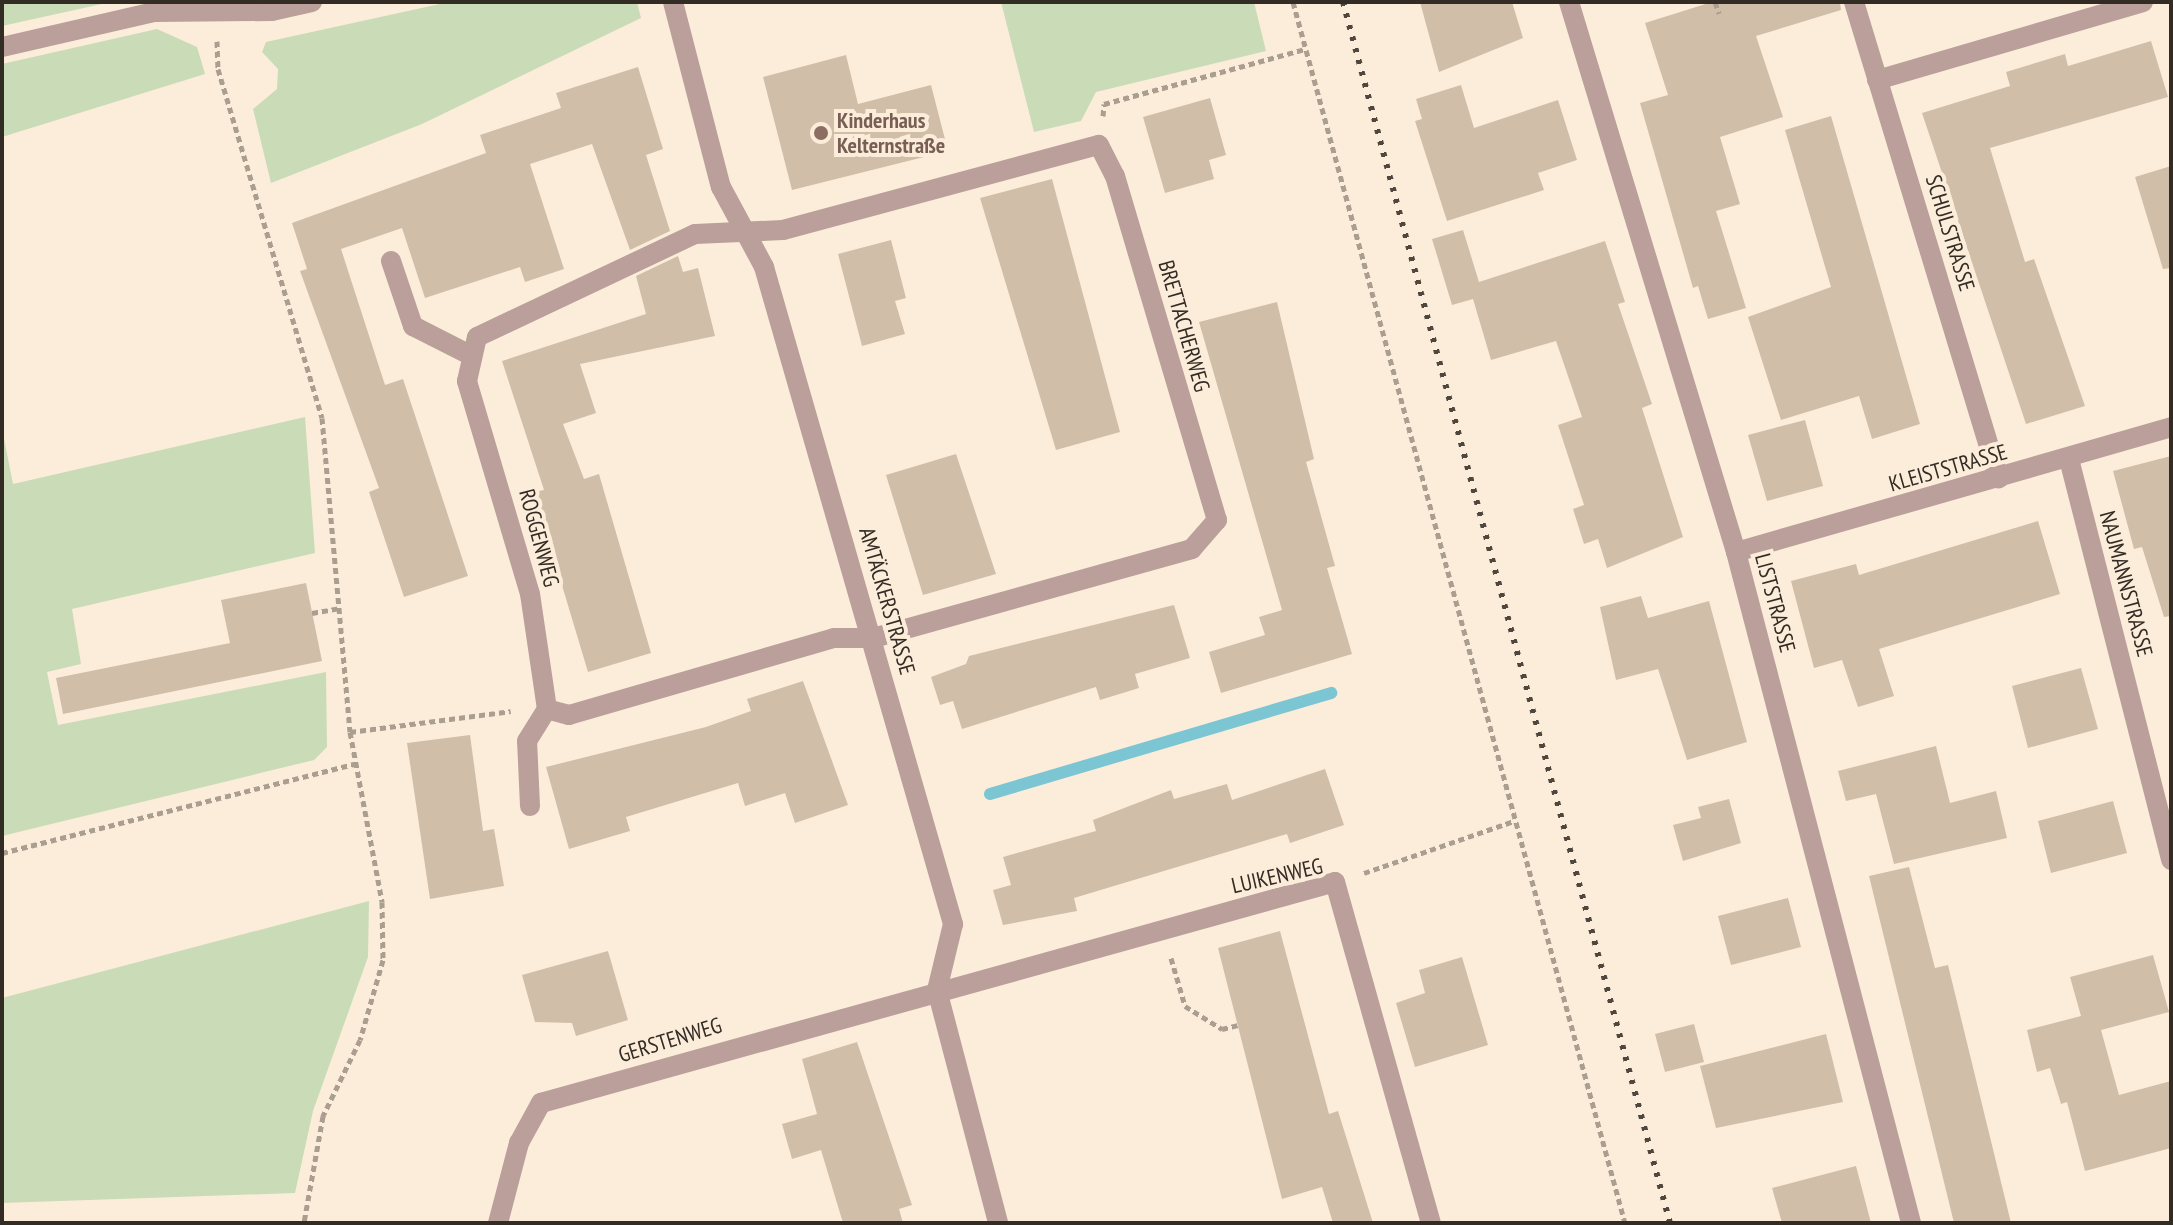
<!DOCTYPE html>
<html>
<head>
<meta charset="utf-8">
<style>
  body { margin:0 }
  #map { position:relative; width:2173px; height:1225px; overflow:hidden; background:#fceddb; font-family:"PT Sans Narrow",sans-serif }
  div>[style] { position:absolute }
  .green>* { inset:0; background:#cadbb7 }
  .stream>* { height:12px; margin:-6px; padding:0 6px; transform-origin:6px; border-radius:6px; background:#7cc5d2 }
  .building>* { inset:0; background:#d0bea9 }
  .path>* { height:5px; margin-top:-2.5px; transform-origin:0; background:repeating-linear-gradient(90deg,#aa9e90 0 6px,transparent 0 10px) }
  .minor>* { height:20px; margin:-10px; padding:0 10px; transform-origin:10px; border-radius:10px; background:#ba9f9a }
  .rail>* { height:6px; margin-top:-3px; transform-origin:0; background:repeating-linear-gradient(90deg,#4f473e 0 4px,transparent 0 12px) }
  .dots>* { width:22px; height:22px; translate:-50% -50%; box-sizing:border-box; border:4px solid #fceddb; border-radius:50% }
  span { translate:-50% -50%; white-space:nowrap; text-align:center; line-height:1.15; -webkit-text-stroke:8px #fceddb; paint-order:stroke }
  .education-label { font-size:22px; color:#785e54; font-weight:700 }
  .left { translate:0 -50%; text-align:left }
  .street-label { font-size:22px; color:#332c24 }
  .frame { position:absolute; inset:0; border:4px solid #332c24; pointer-events:none }
</style>
</head>
<body>
<div id="map">
  <div class="green">
    <i style="clip-path:polygon(2px 2px,111px 2px,2px 26px)"></i>
    <i style="clip-path:polygon(449px 2px,637px 2px,641px 18px,422px 124px,271px 183px,253px 109px,277px 89px,278px 69px,262px 52px,266px 42px)"></i>
    <i style="clip-path:polygon(1001px 2px,1254px 2px,1266px 51px,1096px 92px,1081px 121px,1034px 132px)"></i>
    <i style="clip-path:polygon(157px 29px,197px 47px,205px 74px,2px 137px,2px 64px)"></i>
    <i style="clip-path:polygon(305px 417px,315px 553px,72px 609px,81px 664px,47px 672px,58px 725px,326px 672px,327px 747px,314px 760px,2px 836px,2px 428px,13px 484px)"></i>
    <i style="clip-path:polygon(369px 901px,368px 957px,313px 1111px,295px 1193px,2px 1203px,2px 998px)"></i>
  </div>
  <div class="stream">
    <i style="left:990px;top:794px;width:356px;rotate:-16.5deg"></i>
  </div>
  <div class="building">
    <i style="clip-path:polygon(1420px 2px,1512px 2px,1523px 38px,1439px 72px)"></i>
    <i style="clip-path:polygon(1712px 2px,1840px 2px,1841px 10px,1756px 36px,1783px 117px,1720px 137px,1740px 204px,1716px 211px,1746px 308px,1708px 319px,1698px 286px,1693px 288px,1640px 103px,1668px 95px,1645px 23px)"></i>
    <i style="clip-path:polygon(2151px 41px,2168px 97px,1990px 148px,2025px 262px,2034px 259px,2085px 406px,2026px 424px,1922px 113px,2010px 86px,2006px 72px,2065px 54px,2068px 66px)"></i>
    <i style="clip-path:polygon(846px 55px,858px 104px,931px 85px,948px 151px,792px 190px,763px 77px)"></i>
    <i style="clip-path:polygon(638px 67px,663px 149px,646px 155px,670px 231px,630px 250px,592px 144px,530px 164px,564px 269px,525px 282px,520px 267px,425px 298px,402px 228px,341px 249px,385px 385px,403px 379px,468px 576px,404px 597px,369px 492px,379px 488px,300px 271px,307px 269px,292px 223px,486px 153px,480px 135px,561px 108px,556px 93px)"></i>
    <i style="clip-path:polygon(1461px 85px,1474px 128px,1558px 100px,1577px 160px,1538px 173px,1544px 190px,1447px 221px,1415px 121px,1422px 119px,1416px 99px)"></i>
    <i style="clip-path:polygon(1210px 98px,1226px 155px,1209px 160px,1214px 179px,1165px 193px,1143px 117px)"></i>
    <i style="clip-path:polygon(1831px 116px,1920px 424px,1872px 439px,1859px 396px,1781px 420px,1748px 317px,1831px 287px,1785px 130px)"></i>
    <i style="clip-path:polygon(2171px 166px,2171px 268px,2163px 269px,2135px 177px)"></i>
    <i style="clip-path:polygon(1052px 179px,1120px 432px,1056px 450px,980px 198px)"></i>
    <i style="clip-path:polygon(1463px 230px,1479px 282px,1605px 241px,1625px 302px,1618px 304px,1652px 404px,1642px 408px,1683px 537px,1607px 568px,1598px 539px,1584px 544px,1573px 509px,1584px 505px,1558px 425px,1582px 417px,1556px 341px,1491px 360px,1473px 299px,1452px 305px,1432px 239px)"></i>
    <i style="clip-path:polygon(891px 240px,906px 298px,895px 301px,905px 334px,862px 346px,838px 254px)"></i>
    <i style="clip-path:polygon(678px 256px,683px 272px,698px 268px,715px 336px,580px 364px,596px 413px,563px 424px,584px 479px,599px 474px,651px 653px,588px 672px,534px 492px,544px 490px,502px 361px,646px 314px,636px 276px)"></i>
    <i style="clip-path:polygon(1277px 302px,1314px 459px,1306px 462px,1335px 566px,1327px 568px,1352px 654px,1221px 693px,1209px 652px,1265px 635px,1259px 617px,1282px 610px,1199px 322px)"></i>
    <i style="clip-path:polygon(1805px 420px,1823px 486px,1767px 501px,1748px 435px)"></i>
    <i style="clip-path:polygon(956px 454px,996px 574px,923px 595px,886px 475px)"></i>
    <i style="clip-path:polygon(2171px 456px,2171px 616px,2164px 617px,2142px 547px,2134px 549px,2113px 471px)"></i>
    <i style="clip-path:polygon(2038px 521px,2060px 594px,1879px 649px,1894px 696px,1858px 707px,1842px 660px,1814px 668px,1791px 581px,1856px 564px,1859px 575px)"></i>
    <i style="clip-path:polygon(306px 583px,322px 661px,63px 714px,56px 678px,230px 643px,221px 600px)"></i>
    <i style="clip-path:polygon(1641px 596px,1648px 618px,1709px 601px,1747px 742px,1687px 760px,1658px 669px,1616px 680px,1600px 607px)"></i>
    <i style="clip-path:polygon(1174px 605px,1190px 658px,1135px 674px,1139px 688px,1100px 700px,1096px 687px,962px 729px,953px 701px,940px 705px,931px 677px,966px 664px,969px 656px)"></i>
    <i style="clip-path:polygon(2081px 668px,2098px 729px,2028px 748px,2012px 686px)"></i>
    <i style="clip-path:polygon(803px 681px,848px 805px,795px 823px,785px 793px,745px 806px,738px 783px,626px 817px,630px 831px,569px 849px,546px 767px,706px 727px,751px 711px,747px 699px)"></i>
    <i style="clip-path:polygon(470px 735px,483px 831px,494px 829px,504px 886px,430px 899px,407px 743px)"></i>
    <i style="clip-path:polygon(1936px 746px,1950px 803px,1996px 791px,2007px 838px,1894px 864px,1876px 794px,1846px 801px,1838px 771px)"></i>
    <i style="clip-path:polygon(1325px 769px,1344px 825px,1290px 843px,1287px 834px,1074px 898px,1077px 911px,1003px 925px,993px 890px,1011px 885px,1003px 857px,1096px 831px,1093px 820px,1171px 790px,1174px 799px,1227px 784px,1232px 800px)"></i>
    <i style="clip-path:polygon(1729px 799px,1741px 843px,1683px 861px,1673px 825px,1701px 818px,1698px 807px)"></i>
    <i style="clip-path:polygon(2113px 801px,2127px 853px,2051px 873px,2038px 821px)"></i>
    <i style="clip-path:polygon(1909px 867px,1935px 968px,1948px 965px,2011px 1223px,1954px 1223px,1869px 876px)"></i>
    <i style="clip-path:polygon(1788px 898px,1801px 947px,1731px 965px,1718px 916px)"></i>
    <i style="clip-path:polygon(1280px 931px,1329px 1114px,1338px 1111px,1373px 1223px,1333px 1223px,1322px 1187px,1282px 1199px,1218px 948px)"></i>
    <i style="clip-path:polygon(608px 951px,628px 1020px,576px 1036px,572px 1023px,535px 1022px,522px 975px)"></i>
    <i style="clip-path:polygon(2153px 955px,2169px 1012px,2101px 1030px,2119px 1095px,2171px 1081px,2171px 1148px,2085px 1171px,2067px 1102px,2061px 1104px,2050px 1068px,2037px 1072px,2027px 1030px,2081px 1016px,2070px 977px)"></i>
    <i style="clip-path:polygon(1462px 957px,1488px 1045px,1415px 1067px,1396px 1003px,1425px 993px,1419px 970px)"></i>
    <i style="clip-path:polygon(1694px 1024px,1704px 1062px,1665px 1072px,1655px 1034px)"></i>
    <i style="clip-path:polygon(1826px 1034px,1843px 1102px,1716px 1128px,1700px 1066px)"></i>
    <i style="clip-path:polygon(857px 1042px,912px 1205px,899px 1209px,903px 1223px,843px 1223px,821px 1150px,792px 1159px,782px 1124px,817px 1114px,802px 1059px)"></i>
    <i style="clip-path:polygon(1856px 1166px,1871px 1223px,1782px 1223px,1772px 1188px)"></i>
  </div>
  <div class="path">
    <i style="left:1293px;top:2px;width:1265px;rotate:74.79deg"></i>
    <i style="left:1715px;top:2px;width:12px;rotate:70deg"></i>
    <i style="left:217px;top:41px;width:28px;rotate:88deg"></i>
    <i style="left:218px;top:69px;width:364px;rotate:73.4deg"></i>
    <i style="left:322px;top:418px;width:315px;rotate:84.9deg"></i>
    <i style="left:350px;top:732px;width:173px;rotate:79.3deg"></i>
    <i style="left:382px;top:902px;width:58px;rotate:89deg"></i>
    <i style="left:383px;top:960px;width:83px;rotate:106deg"></i>
    <i style="left:360px;top:1040px;width:85px;rotate:116deg"></i>
    <i style="left:323px;top:1116px;width:109px;rotate:100.1deg"></i>
    <i style="left:1103px;top:116px;width:12px;rotate:-85deg"></i>
    <i style="left:1104px;top:104px;width:208px;rotate:-15.3deg"></i>
    <i style="left:312px;top:613px;width:28px;rotate:-10deg"></i>
    <i style="left:350px;top:732px;width:162px;rotate:-7.4deg"></i>
    <i style="left:2px;top:853px;width:363px;rotate:-14.2deg"></i>
    <i style="left:1364px;top:873px;width:159px;rotate:-19.1deg"></i>
    <i style="left:1171px;top:958px;width:50px;rotate:73.7deg"></i>
    <i style="left:1185px;top:1006px;width:44px;rotate:31.9deg"></i>
    <i style="left:1222px;top:1029px;width:16px;rotate:-14deg"></i>
  </div>
  <div class="minor">
    <i style="left:673px;top:2px;width:191px;rotate:75.5deg"></i>
    <i style="left:721px;top:187px;width:91px;rotate:61.7deg"></i>
    <i style="left:764px;top:267px;width:684px;rotate:73.95deg"></i>
    <i style="left:953px;top:924px;width:68px;rotate:103.6deg"></i>
    <i style="left:937px;top:990px;width:241px;rotate:75.3deg"></i>
    <i style="left:1569px;top:2px;width:575px;rotate:73.11deg"></i>
    <i style="left:1736px;top:552px;width:693px;rotate:75.38deg"></i>
    <i style="left:1854px;top:2px;width:498px;rotate:73.1deg"></i>
    <i style="left:2px;top:47px;width:156px;rotate:-13deg"></i>
    <i style="left:154px;top:12px;width:118px;rotate:-0.5deg"></i>
    <i style="left:272px;top:11px;width:41px;rotate:-12.7deg"></i>
    <i style="left:1877px;top:80px;width:277px;rotate:-16.3deg"></i>
    <i style="left:1099px;top:145px;width:35px;rotate:63deg"></i>
    <i style="left:1115px;top:176px;width:359px;rotate:73.5deg"></i>
    <i style="left:1217px;top:520px;width:38px;rotate:131deg"></i>
    <i style="left:1192px;top:549px;width:330px;rotate:164.4deg"></i>
    <i style="left:874px;top:638px;width:40px;rotate:180deg"></i>
    <i style="left:834px;top:638px;width:276px;rotate:163.8deg"></i>
    <i style="left:569px;top:715px;width:23px;rotate:-165deg"></i>
    <i style="left:547px;top:709px;width:116px;rotate:-98.4deg"></i>
    <i style="left:530px;top:594px;width:222px;rotate:-106.5deg"></i>
    <i style="left:467px;top:381px;width:45px;rotate:-77.2deg"></i>
    <i style="left:477px;top:337px;width:241px;rotate:-25.3deg"></i>
    <i style="left:695px;top:234px;width:88px;rotate:-2.6deg"></i>
    <i style="left:783px;top:230px;width:327px;rotate:-15.1deg"></i>
    <i style="left:391px;top:261px;width:69px;rotate:71.3deg"></i>
    <i style="left:413px;top:326px;width:66px;rotate:27deg"></i>
    <i style="left:2069px;top:459px;width:414px;rotate:75.7deg"></i>
    <i style="left:1736px;top:552px;width:453px;rotate:-16deg"></i>
    <i style="left:530px;top:806px;width:65px;rotate:-92.6deg"></i>
    <i style="left:527px;top:741px;width:38px;rotate:-58deg"></i>
    <i style="left:498px;top:1223px;width:83px;rotate:-75.3deg"></i>
    <i style="left:519px;top:1143px;width:46px;rotate:-61.2deg"></i>
    <i style="left:541px;top:1103px;width:824px;rotate:-15.55deg"></i>
    <i style="left:1335px;top:882px;width:354px;rotate:74.3deg"></i>
  </div>
  <div class="rail">
    <i style="left:1343px;top:2px;width:1264px;rotate:75.01deg"></i>
  </div>
  <div class="dots">
    <i style="left:821px;top:133px;background:#8d6e63"></i>
  </div>
  <div class="education-label">
    <span class="left" style="left:837px;top:133px">Kinderhaus<br>Kelternstraße</span>
  </div>
  <div class="street-label">
    <span style="left:1950px;top:233px;rotate:73deg">SCHULSTRASSE</span>
    <span style="left:1184px;top:326px;rotate:74deg">BRETTACHERWEG</span>
    <span style="left:1948px;top:468px;rotate:-16deg">KLEISTSTRASSE</span>
    <span style="left:539px;top:538px;rotate:75deg">ROGGENWEG</span>
    <span style="left:2126px;top:584px;rotate:75deg">NAUMANNSTRASSE</span>
    <span style="left:887px;top:601px;rotate:74deg">AMTÄCKERSTRASSE</span>
    <span style="left:1775px;top:603px;rotate:75deg">LISTSTRASSE</span>
    <span style="left:1277px;top:876px;rotate:-13deg">LUIKENWEG</span>
    <span style="left:670px;top:1040px;rotate:-17deg">GERSTENWEG</span>
  </div>
  <div class="frame"></div>
</div>
</body>
</html>
